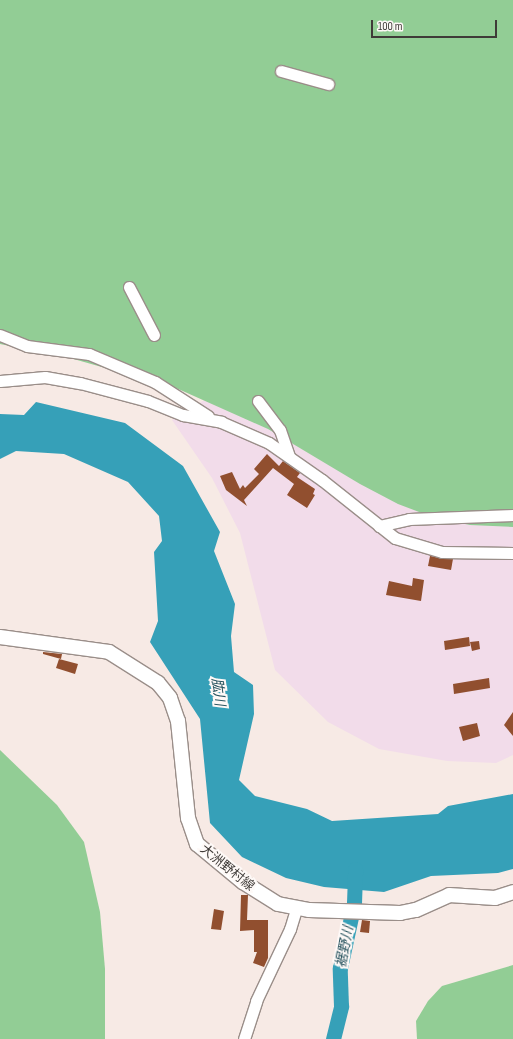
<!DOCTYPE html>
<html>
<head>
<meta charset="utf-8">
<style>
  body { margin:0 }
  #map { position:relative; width:513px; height:1039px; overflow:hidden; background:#f7eae5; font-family:"Sofia Sans Condensed","Noto Sans JP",sans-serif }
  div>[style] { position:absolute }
  .industrial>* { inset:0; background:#f2dcea }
  .forest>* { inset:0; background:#92cd95 }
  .water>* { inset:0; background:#36a0b8 }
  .river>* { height:15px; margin:-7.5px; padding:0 7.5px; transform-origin:7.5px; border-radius:7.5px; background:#36a0b8 }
  .building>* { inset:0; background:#914f2f }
  .roads { filter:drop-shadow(1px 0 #9a8e89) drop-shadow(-1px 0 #9a8e89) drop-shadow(0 1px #9a8e89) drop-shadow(0 -1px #9a8e89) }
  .minor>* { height:11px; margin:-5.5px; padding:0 5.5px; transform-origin:5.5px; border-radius:5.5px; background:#fff }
  .major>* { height:14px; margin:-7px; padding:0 7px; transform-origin:7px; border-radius:7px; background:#fff }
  span { translate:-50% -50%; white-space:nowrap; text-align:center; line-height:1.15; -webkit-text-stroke:4px #fef9f7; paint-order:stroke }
  .street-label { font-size:13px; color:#3f3b38 }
  .water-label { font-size:14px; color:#27535e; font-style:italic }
  .scale { position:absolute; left:371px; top:20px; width:126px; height:18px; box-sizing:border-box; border:2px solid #3f3b38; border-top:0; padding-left:5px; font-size:12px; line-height:14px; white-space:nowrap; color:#3f3b38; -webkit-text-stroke:3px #fef9f7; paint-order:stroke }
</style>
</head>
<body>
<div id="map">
  <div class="industrial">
    <i style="clip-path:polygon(248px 373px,513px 503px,513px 755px,496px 763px,447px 761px,379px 749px,328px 722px,275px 670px,240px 533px,212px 478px,172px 420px)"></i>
  </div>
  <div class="forest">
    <i style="clip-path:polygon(0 0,513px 0,513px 527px,470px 525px,435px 518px,398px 504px,360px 484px,268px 429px,176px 388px,70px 358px,0 344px)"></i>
    <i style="clip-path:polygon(0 750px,57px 805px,84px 842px,100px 912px,105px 969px,105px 1039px,0 1039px)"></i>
    <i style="clip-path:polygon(513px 965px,513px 1039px,417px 1039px,416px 1021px,428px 1001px,442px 986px)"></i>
  </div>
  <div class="water">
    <i style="clip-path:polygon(36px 402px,125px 423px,183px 466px,220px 532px,214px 551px,235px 604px,231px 636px,234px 672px,253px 685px,254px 714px,239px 780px,255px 796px,307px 809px,332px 821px,438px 814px,448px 806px,513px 794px,513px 869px,498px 873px,431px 876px,384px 892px,324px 887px,286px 878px,242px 857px,210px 823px,200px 719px,150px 642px,158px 621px,154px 552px,162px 541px,159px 516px,128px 482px,64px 454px,16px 451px,0 459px,0 414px,24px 415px)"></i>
  </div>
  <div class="river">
    <i style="left:333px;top:1039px;width:34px;rotate:-76deg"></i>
    <i style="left:341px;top:1006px;width:38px;rotate:-92deg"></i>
    <i style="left:340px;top:968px;width:66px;rotate:-77.8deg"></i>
    <i style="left:354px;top:903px;width:34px;rotate:-88deg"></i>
  </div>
  <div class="building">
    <i style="clip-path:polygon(267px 454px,279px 466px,283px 461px,300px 473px,297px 477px,315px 489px,313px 494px,315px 495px,307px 508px,287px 495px,294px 484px,273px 468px,244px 500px,247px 506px,226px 490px,220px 476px,232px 472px,240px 489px,243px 485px,245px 488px,259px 474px,254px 469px)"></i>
    <i style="clip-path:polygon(430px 556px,453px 559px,451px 570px,428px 566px)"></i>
    <i style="clip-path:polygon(413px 578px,424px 580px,421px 601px,386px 595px,389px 581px,412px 586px)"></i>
    <i style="clip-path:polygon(469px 637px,470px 646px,445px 650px,444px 641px)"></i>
    <i style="clip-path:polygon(479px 641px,480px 649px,472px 651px,470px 642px)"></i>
    <i style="clip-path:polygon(43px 652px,62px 654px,61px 659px,43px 654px)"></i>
    <i style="clip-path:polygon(59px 659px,78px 664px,75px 674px,56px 668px)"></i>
    <i style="clip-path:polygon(489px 678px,490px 688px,454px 694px,453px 684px)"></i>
    <i style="clip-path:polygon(513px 712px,513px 736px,504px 725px)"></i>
    <i style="clip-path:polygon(477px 723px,480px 736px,463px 741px,459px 727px)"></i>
    <i style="clip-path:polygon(241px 895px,248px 895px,247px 920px,268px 920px,268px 958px,264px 967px,253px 963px,257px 952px,254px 952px,254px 930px,240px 931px)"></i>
    <i style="clip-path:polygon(214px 909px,224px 911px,221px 930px,211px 929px)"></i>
    <i style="clip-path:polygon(362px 920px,370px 921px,369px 933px,360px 932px)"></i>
  </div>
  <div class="roads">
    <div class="minor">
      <i style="left:281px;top:71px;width:49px;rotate:15.5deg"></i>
      <i style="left:129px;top:287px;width:54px;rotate:62.5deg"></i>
      <i style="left:0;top:335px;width:29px;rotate:22deg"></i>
      <i style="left:27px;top:346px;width:63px;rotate:7.4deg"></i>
      <i style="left:89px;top:354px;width:72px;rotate:23deg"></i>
      <i style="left:155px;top:382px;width:63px;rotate:32.7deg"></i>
      <i style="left:0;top:381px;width:45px;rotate:-5.1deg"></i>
      <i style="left:45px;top:377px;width:36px;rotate:10deg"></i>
      <i style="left:80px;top:383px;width:70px;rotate:14.8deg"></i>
      <i style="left:148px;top:401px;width:38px;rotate:22deg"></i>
      <i style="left:183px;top:415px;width:39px;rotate:10deg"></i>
      <i style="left:221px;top:422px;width:52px;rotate:23.6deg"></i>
      <i style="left:269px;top:443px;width:65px;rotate:34.9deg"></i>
      <i style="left:322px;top:480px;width:93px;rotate:38.5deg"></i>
      <i style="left:395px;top:538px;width:49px;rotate:16.6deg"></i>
      <i style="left:442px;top:552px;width:71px;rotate:0.8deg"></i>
      <i style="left:258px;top:401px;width:36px;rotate:53deg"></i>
      <i style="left:280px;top:430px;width:28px;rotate:71deg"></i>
      <i style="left:379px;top:526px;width:31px;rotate:-13deg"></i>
      <i style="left:409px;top:519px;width:104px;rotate:-2.2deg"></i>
      <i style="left:244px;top:1039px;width:40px;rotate:-72deg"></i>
      <i style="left:256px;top:1001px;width:80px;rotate:-64.7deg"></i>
      <i style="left:290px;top:929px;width:21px;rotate:-73deg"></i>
    </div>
    <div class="major">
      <i style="left:0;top:637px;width:110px;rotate:7.8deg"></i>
      <i style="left:109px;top:652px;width:58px;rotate:32.3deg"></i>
      <i style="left:158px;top:683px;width:19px;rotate:51deg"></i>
      <i style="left:170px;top:698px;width:24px;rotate:71deg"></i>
      <i style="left:178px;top:721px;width:98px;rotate:84.1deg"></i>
      <i style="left:188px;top:818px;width:28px;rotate:71deg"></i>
      <i style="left:197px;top:844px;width:60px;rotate:39.6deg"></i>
      <i style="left:243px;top:882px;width:41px;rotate:32.2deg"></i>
      <i style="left:278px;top:904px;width:32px;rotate:11deg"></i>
      <i style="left:309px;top:910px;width:91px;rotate:1.9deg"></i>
      <i style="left:400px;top:913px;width:16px;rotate:-11deg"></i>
      <i style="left:416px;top:910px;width:36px;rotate:-24deg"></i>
      <i style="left:449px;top:895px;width:46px;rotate:3.7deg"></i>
      <i style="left:495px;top:898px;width:19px;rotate:-18deg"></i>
    </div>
  </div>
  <div class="street-label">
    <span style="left:227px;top:868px;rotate:39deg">大洲野村線</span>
  </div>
  <div class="water-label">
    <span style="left:218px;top:692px;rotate:83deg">肱川</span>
    <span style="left:345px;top:947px;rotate:-79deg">裾野川</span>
  </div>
  <div class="scale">100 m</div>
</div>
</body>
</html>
